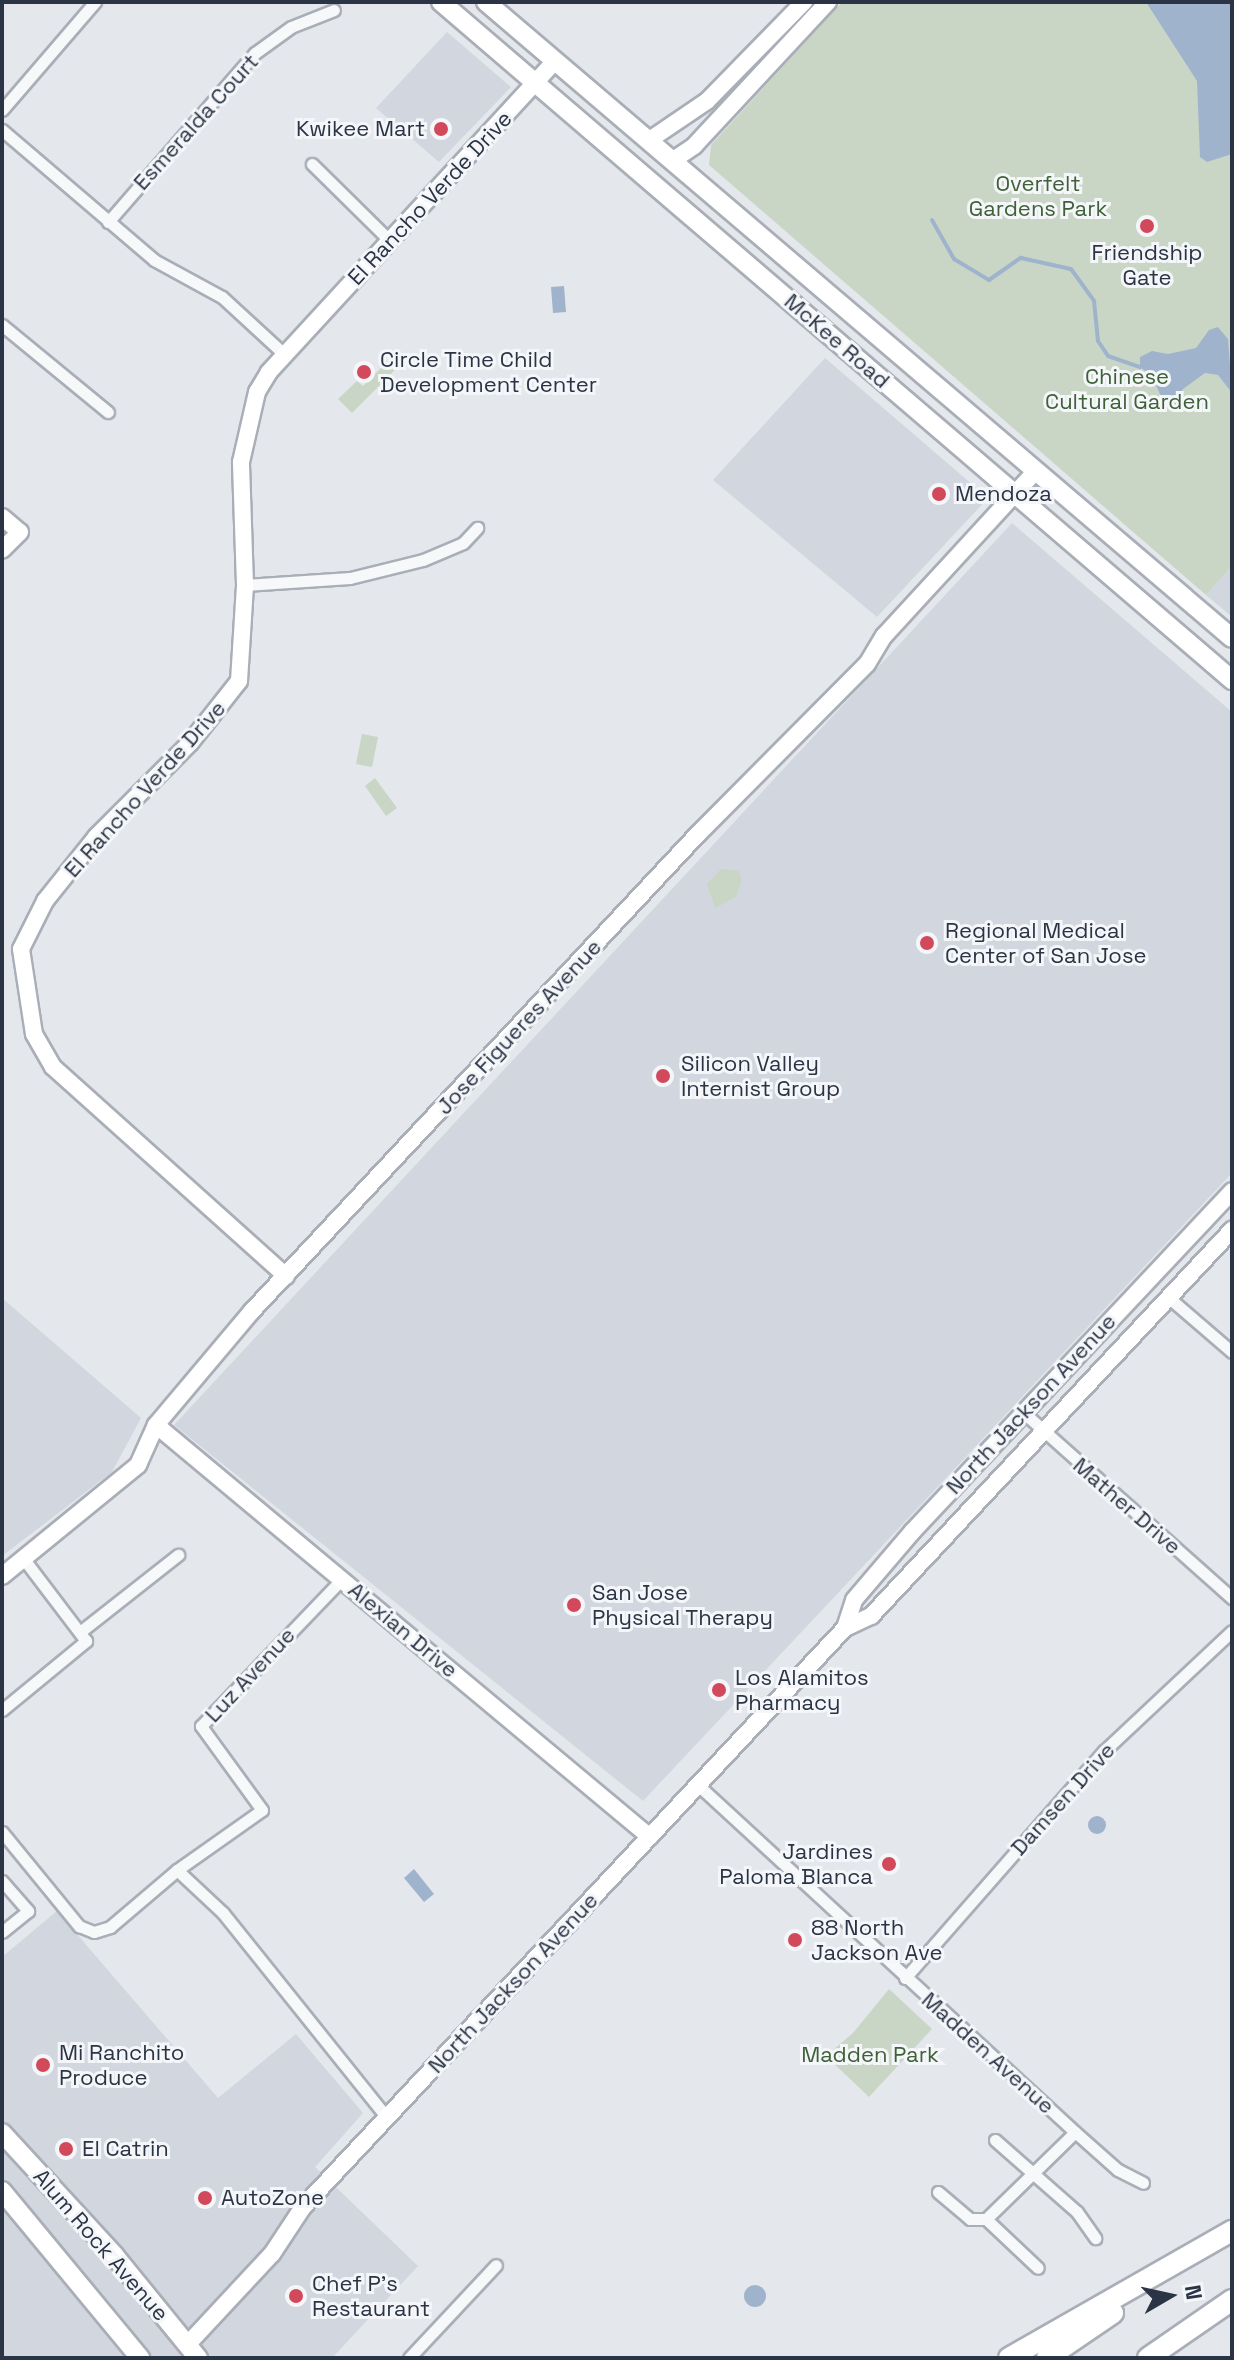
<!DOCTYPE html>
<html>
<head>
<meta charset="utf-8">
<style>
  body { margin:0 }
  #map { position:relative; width:1234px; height:2360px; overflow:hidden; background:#e4e7ec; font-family:"Space Grotesk",sans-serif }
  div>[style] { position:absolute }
  .built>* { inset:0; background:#d2d6de }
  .green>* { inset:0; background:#c9d6c5 }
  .water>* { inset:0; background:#9fb4cc }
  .round { border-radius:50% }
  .stream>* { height:4px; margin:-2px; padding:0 2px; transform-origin:2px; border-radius:2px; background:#9fb4cc }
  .roads { filter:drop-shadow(2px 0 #a9aeb7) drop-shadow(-2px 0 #a9aeb7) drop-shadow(0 2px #a9aeb7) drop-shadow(0 -2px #a9aeb7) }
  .street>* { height:11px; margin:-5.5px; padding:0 5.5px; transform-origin:5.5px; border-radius:5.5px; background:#f7f8fa }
  .secondary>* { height:16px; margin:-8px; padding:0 8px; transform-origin:8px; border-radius:8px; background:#fff }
  .primary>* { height:18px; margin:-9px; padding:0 9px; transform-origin:9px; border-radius:9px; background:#fff }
  .highway>* { height:20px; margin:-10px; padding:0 10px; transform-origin:10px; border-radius:10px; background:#fff }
  .dots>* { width:22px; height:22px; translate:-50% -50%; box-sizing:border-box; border:4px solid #f4f6f9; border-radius:50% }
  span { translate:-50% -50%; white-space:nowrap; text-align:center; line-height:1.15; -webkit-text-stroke:6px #f4f6f9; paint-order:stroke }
  .street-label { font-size:22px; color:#2b3445 }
  .poi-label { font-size:22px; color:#2b3445 }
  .right { translate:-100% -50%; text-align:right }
  .left { translate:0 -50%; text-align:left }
  .park-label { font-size:22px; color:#3f6138 }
  .frame { position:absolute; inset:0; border:4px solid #2b3445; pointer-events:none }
  .north { position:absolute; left:1130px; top:2256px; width:80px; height:80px; -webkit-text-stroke:6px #f4f6f9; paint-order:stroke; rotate:81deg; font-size:22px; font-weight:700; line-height:32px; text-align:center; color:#2b3445 }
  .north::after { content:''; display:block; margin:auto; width:28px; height:36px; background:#2b3445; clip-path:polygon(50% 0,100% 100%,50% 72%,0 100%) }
</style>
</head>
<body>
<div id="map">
  <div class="built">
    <i style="clip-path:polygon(447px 32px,511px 87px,439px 162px,376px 108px)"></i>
    <i style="clip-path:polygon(825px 358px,988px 498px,877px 617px,713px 480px)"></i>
    <i style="clip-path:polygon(1012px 523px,1232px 712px,1232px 1173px,643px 1801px,174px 1425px)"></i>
    <i style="clip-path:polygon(1232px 566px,1232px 617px,1206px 595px)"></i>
    <i style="clip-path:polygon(2px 1298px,141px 1418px,112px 1472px,2px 1556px)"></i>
    <i style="clip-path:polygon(57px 1911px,218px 2098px,296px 2034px,363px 2113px,315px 2167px,418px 2266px,332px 2358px,2px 2358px,2px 1957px)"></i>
  </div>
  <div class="green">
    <i style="clip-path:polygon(842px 2px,1232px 2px,1232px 566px,1206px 595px,709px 165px,711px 145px)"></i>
    <i style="clip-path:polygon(393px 356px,401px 364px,352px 413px,338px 399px,357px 381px,363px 386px)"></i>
    <i style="clip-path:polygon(362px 734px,378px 737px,372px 767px,356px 764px)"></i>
    <i style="clip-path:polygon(375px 778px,397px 808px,386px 816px,365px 786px)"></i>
    <i style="clip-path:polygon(721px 869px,739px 871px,742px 880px,736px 897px,715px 908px,707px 884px)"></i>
    <i style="clip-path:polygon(889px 1989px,932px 2029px,869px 2097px,826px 2056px,853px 2033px)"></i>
  </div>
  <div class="water">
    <i style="clip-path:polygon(1146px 2px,1232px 2px,1232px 154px,1207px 162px,1200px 157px,1197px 81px)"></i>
    <i style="clip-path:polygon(564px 286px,566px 312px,553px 313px,551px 287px)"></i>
    <i style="clip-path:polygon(1218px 327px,1228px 339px,1232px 393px,1218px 375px,1205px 373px,1183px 389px,1176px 406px,1166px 408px,1152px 376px,1140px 367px,1140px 357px,1152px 351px,1168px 354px,1196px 348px,1209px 330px)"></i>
    <i class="round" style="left:1088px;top:1816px;width:18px;height:18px"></i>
    <i style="clip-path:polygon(414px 1869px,434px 1894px,424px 1902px,404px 1878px)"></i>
    <i class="round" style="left:744px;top:2285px;width:22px;height:22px"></i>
  </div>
  <div class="stream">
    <i style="left:932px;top:220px;width:45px;rotate:60.6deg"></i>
    <i style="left:954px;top:259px;width:41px;rotate:31deg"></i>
    <i style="left:989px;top:280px;width:39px;rotate:-35deg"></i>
    <i style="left:1021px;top:258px;width:51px;rotate:12.4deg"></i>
    <i style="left:1071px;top:269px;width:39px;rotate:54deg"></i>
    <i style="left:1094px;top:301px;width:40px;rotate:84.3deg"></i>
    <i style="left:1098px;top:341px;width:18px;rotate:56deg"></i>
    <i style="left:1108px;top:356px;width:34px;rotate:19deg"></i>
  </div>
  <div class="roads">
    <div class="street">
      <i style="left:2px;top:110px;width:143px;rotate:-49.3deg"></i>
      <i style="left:2px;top:130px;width:200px;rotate:40.5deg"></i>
      <i style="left:154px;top:260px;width:77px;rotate:28.6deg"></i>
      <i style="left:222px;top:297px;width:84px;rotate:42.6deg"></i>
      <i style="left:312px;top:164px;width:110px;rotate:44.6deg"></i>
      <i style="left:108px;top:222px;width:224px;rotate:-49deg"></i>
      <i style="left:255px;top:53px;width:44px;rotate:-35.8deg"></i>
      <i style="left:291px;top:27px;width:46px;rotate:-21.6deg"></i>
      <i style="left:2px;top:325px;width:137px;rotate:39.4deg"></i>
      <i style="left:245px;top:585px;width:105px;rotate:-3.8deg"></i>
      <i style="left:350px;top:578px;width:75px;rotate:-13.9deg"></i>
      <i style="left:423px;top:560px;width:43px;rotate:-23deg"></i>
      <i style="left:463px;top:543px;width:21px;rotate:-47deg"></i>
      <i style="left:1168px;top:1297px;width:84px;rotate:40.7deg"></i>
      <i style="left:1023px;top:1412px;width:280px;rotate:41.7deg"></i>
      <i style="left:80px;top:1632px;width:125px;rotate:-38.2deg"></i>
      <i style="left:2px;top:1710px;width:109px;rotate:-39.4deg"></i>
      <i style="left:86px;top:1641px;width:104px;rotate:-127.2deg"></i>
      <i style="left:698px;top:1785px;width:512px;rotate:42.63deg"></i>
      <i style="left:1075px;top:2132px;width:57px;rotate:41.5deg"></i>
      <i style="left:1118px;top:2170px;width:28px;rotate:27deg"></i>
      <i style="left:2px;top:1832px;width:122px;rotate:50.7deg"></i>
      <i style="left:79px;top:1926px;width:16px;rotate:22deg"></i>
      <i style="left:94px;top:1932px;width:17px;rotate:-17deg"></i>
      <i style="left:110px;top:1927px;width:88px;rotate:-40.4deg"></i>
      <i style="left:177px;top:1870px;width:63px;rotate:43.1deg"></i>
      <i style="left:223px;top:1913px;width:263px;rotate:51.3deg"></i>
      <i style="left:177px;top:1870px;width:104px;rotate:-35.2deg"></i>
      <i style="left:262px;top:1810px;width:104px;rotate:-126deg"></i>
      <i style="left:201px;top:1726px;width:204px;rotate:-46.2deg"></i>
      <i style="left:2px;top:1881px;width:40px;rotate:49deg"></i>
      <i style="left:28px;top:1911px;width:33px;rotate:141deg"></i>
      <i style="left:905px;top:1978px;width:302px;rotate:-48.8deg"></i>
      <i style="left:1104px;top:1751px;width:175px;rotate:-43.2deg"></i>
      <i style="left:995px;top:2140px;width:109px;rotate:41.3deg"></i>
      <i style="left:1077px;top:2212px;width:32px;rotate:55deg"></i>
      <i style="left:938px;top:2192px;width:42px;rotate:40.2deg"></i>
      <i style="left:970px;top:2219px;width:16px"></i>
      <i style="left:986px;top:2219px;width:124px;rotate:-44.3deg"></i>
      <i style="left:986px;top:2219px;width:71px;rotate:43.3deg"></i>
      <i style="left:409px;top:2358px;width:127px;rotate:-46.9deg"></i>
    </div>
    <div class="secondary">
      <i style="left:648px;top:141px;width:71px;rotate:-34.1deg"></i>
      <i style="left:707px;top:101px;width:139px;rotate:-45.6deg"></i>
      <i style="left:672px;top:161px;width:27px;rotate:-34deg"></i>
      <i style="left:694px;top:146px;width:197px;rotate:-47.1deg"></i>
      <i style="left:2px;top:517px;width:23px;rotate:40deg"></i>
      <i style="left:20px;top:532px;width:25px;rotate:135deg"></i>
      <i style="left:286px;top:1276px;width:313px;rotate:-138.1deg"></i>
      <i style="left:53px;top:1067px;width:38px;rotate:-120deg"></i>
      <i style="left:34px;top:1034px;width:86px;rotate:-98.7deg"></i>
      <i style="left:21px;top:949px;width:54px;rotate:-63.4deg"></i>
      <i style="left:45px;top:901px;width:82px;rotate:-51.4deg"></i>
      <i style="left:96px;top:837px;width:133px;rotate:-45deg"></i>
      <i style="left:190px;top:743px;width:79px;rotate:-51.7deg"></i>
      <i style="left:239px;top:681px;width:96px;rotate:-86.4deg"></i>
      <i style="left:245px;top:585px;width:123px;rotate:-91.9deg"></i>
      <i style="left:241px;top:462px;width:72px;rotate:-77.1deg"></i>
      <i style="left:257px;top:392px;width:23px;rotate:-59deg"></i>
      <i style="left:269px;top:372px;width:423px;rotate:-47.4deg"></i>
      <i style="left:156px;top:1425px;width:643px;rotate:39.83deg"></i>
      <i style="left:2px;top:1576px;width:176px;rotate:-39.2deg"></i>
      <i style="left:138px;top:1465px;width:44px;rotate:-65.8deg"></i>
      <i style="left:156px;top:1425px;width:149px;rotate:-49.9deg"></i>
      <i style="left:252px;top:1311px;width:652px;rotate:-46.93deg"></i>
      <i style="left:697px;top:835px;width:241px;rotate:-45.2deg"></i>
      <i style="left:867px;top:664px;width:33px;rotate:-59deg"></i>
      <i style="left:884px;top:636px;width:223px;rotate:-47.4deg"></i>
      <i style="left:845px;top:1628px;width:29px;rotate:-72deg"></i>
      <i style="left:854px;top:1600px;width:91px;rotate:-49.5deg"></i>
      <i style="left:913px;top:1531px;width:466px;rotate:-46.8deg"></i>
      <i style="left:187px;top:2345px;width:125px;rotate:-47deg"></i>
      <i style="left:272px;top:2254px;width:56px;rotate:-56.6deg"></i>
      <i style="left:303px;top:2207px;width:793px;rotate:-46.89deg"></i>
      <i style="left:845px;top:1628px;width:29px;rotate:-25deg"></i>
      <i style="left:871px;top:1616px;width:529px;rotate:-46.92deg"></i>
    </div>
    <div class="primary">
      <i style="left:441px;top:2px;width:1042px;rotate:40.6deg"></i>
      <i style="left:486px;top:2px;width:980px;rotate:40.45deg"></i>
      <i style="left:2px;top:2133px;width:166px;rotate:47.4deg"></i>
      <i style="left:114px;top:2255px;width:133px;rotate:50.8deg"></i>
      <i style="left:2px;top:2191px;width:217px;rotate:50.4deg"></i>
    </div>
    <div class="highway">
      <i style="left:1009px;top:2358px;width:257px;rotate:-29.7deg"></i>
      <i style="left:1047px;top:2358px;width:80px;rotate:-34.3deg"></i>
      <i style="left:1148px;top:2358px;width:102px;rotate:-34.6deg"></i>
    </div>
  </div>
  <div class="dots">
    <i style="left:441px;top:129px;background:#d1495b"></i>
    <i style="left:1147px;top:226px;background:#d1495b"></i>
    <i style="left:364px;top:372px;background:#d1495b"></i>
    <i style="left:939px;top:494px;background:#d1495b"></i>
    <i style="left:927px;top:943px;background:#d1495b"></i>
    <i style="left:663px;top:1076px;background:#d1495b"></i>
    <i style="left:574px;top:1605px;background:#d1495b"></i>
    <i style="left:719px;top:1690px;background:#d1495b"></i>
    <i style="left:889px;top:1864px;background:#d1495b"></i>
    <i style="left:795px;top:1940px;background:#d1495b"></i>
    <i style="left:43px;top:2065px;background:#d1495b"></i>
    <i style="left:66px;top:2149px;background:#d1495b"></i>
    <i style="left:205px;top:2198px;background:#d1495b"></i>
    <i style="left:296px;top:2296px;background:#d1495b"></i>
  </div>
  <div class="street-label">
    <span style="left:196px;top:122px;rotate:-48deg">Esmeralda Court</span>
    <span style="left:430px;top:198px;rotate:-47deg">El Rancho Verde Drive</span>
    <span style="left:837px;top:341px;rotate:41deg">McKee Road</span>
    <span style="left:145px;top:789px;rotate:-48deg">El Rancho Verde Drive</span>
    <span style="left:519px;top:1027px;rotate:-47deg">Jose Figueres Avenue</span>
    <span style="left:1031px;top:1404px;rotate:-47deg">North Jackson Avenue</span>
    <span style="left:1127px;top:1506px;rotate:41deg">Mather Drive</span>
    <span style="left:403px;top:1630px;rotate:40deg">Alexian Drive</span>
    <span style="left:250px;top:1675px;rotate:-47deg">Luz Avenue</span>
    <span style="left:1063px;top:1799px;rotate:-48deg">Damsen Drive</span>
    <span style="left:513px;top:1983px;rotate:-47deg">North Jackson Avenue</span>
    <span style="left:988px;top:2053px;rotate:42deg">Madden Avenue</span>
    <span style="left:101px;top:2245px;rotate:49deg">Alum Rock Avenue</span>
  </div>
  <div class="poi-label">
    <span class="right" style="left:425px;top:129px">Kwikee Mart</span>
    <span style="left:1147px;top:265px">Friendship<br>Gate</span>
    <span class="left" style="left:380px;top:372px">Circle Time Child<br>Development Center</span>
    <span class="left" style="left:955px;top:494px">Mendoza</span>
    <span class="left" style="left:945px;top:943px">Regional Medical<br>Center of San Jose</span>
    <span class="left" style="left:681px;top:1076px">Silicon Valley<br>Internist Group</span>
    <span class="left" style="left:592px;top:1605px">San Jose<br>Physical Therapy</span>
    <span class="left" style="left:735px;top:1690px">Los Alamitos<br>Pharmacy</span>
    <span class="right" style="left:873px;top:1864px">Jardines<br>Paloma Blanca</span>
    <span class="left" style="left:811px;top:1940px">88 North<br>Jackson Ave</span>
    <span class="left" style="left:59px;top:2065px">Mi Ranchito<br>Produce</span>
    <span class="left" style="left:82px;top:2149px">El Catrin</span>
    <span class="left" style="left:221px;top:2198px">AutoZone</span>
    <span class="left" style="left:312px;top:2296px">Chef P's<br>Restaurant</span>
  </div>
  <div class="park-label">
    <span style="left:1038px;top:196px">Overfelt<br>Gardens Park</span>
    <span style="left:1127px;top:389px">Chinese<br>Cultural Garden</span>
    <span style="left:870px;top:2055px">Madden Park</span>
  </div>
  <div class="frame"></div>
  <div class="north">N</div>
</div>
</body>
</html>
